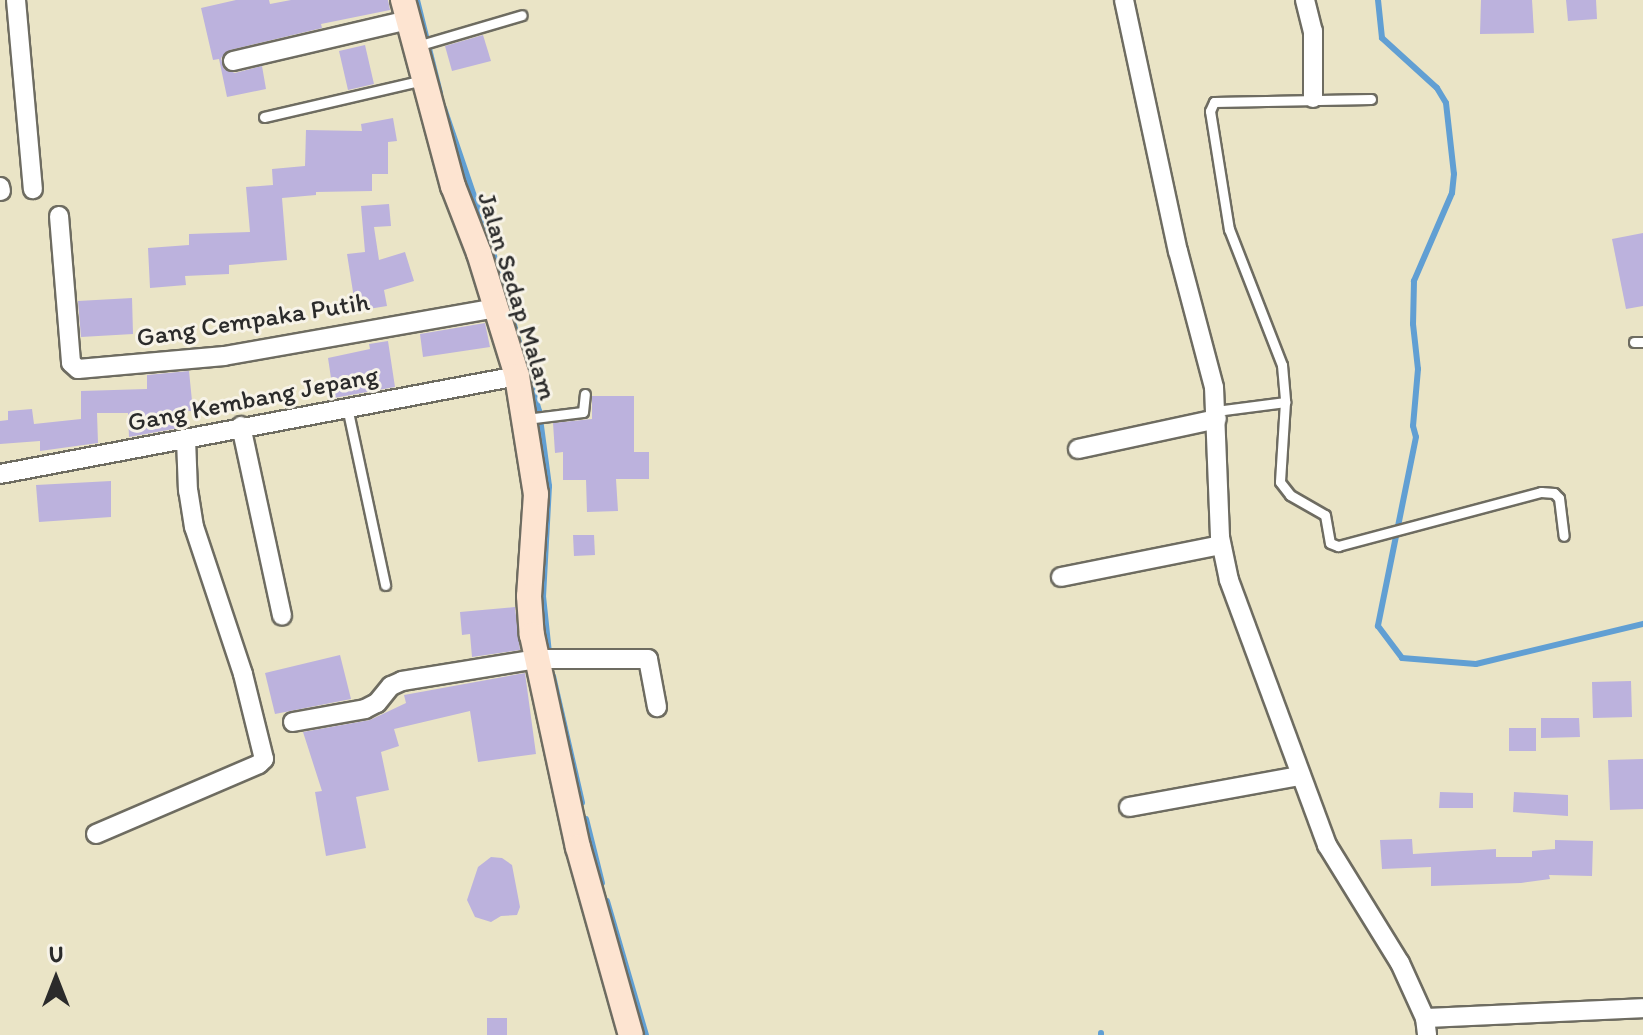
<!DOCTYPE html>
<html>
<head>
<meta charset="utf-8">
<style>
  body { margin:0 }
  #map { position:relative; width:1643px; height:1035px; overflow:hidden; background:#eae4c6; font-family:Itim,sans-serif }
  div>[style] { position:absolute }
  .stream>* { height:6px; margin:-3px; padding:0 3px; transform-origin:3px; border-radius:3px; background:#619fd3 }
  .building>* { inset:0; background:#bcb2dd }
  .roads { filter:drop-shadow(2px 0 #6e6c61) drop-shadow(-2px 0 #6e6c61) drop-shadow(0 2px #6e6c61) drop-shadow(0 -2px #6e6c61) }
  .lane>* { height:9px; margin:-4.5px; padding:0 4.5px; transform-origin:4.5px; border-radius:4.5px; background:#fff }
  .street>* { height:18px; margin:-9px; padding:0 9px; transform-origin:9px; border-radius:9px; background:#fff }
  .secondary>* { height:24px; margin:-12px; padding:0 12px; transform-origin:12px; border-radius:12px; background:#fde4d1 }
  span { translate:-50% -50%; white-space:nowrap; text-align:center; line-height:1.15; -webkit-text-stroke:6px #f7f3e8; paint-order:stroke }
  .street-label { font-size:26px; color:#2b2b2b }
  .north { position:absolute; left:16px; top:939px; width:80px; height:80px; -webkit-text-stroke:6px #f7f3e8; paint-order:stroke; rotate:0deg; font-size:22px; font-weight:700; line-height:32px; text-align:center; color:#2b2b2b }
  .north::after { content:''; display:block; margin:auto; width:28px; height:36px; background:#2b2b2b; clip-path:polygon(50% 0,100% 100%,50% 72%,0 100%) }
</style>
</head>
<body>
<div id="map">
  <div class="stream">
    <i style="left:417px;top:0;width:96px;rotate:76.1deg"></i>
    <i style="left:1378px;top:0;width:38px;rotate:84deg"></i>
    <i style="left:1382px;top:38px;width:74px;rotate:42.3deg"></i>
    <i style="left:1437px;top:88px;width:17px;rotate:59deg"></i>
    <i style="left:1446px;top:103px;width:71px;rotate:83.6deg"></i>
    <i style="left:1454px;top:174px;width:19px;rotate:96deg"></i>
    <i style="left:1452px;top:193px;width:96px;rotate:113.4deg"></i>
    <i style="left:1414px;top:281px;width:43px;rotate:91.3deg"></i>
    <i style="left:1413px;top:324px;width:45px;rotate:83.7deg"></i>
    <i style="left:1418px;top:369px;width:57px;rotate:95deg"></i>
    <i style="left:1413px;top:426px;width:11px;rotate:75deg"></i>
    <i style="left:1416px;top:437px;width:193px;rotate:101.4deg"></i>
    <i style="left:1378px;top:626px;width:40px;rotate:53deg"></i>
    <i style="left:1402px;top:658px;width:74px;rotate:4.6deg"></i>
    <i style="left:1476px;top:664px;width:172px;rotate:-13.5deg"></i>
    <i style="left:444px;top:108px;width:149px;rotate:71.2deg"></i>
    <i style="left:492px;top:249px;width:169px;rotate:73.8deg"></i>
    <i style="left:539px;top:411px;width:76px;rotate:82.4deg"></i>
    <i style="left:549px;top:486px;width:110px;rotate:93.1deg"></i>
    <i style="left:543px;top:596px;width:57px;rotate:84deg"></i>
    <i style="left:553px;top:676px;width:130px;rotate:77.1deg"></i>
    <i style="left:586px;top:819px;width:66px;rotate:76deg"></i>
    <i style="left:607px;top:901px;width:140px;rotate:73.8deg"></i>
    <i style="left:1101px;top:1033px;width:2px;rotate:90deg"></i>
  </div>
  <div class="building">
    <i style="clip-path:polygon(236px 0,269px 0,270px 4px,291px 0,388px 0,390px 10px,321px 24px,322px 28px,230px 50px,221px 58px,224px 69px,235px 73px,262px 66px,266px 89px,227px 97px,219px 59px,213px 60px,201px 8px)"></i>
    <i style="clip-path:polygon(1481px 0,1532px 0,1534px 33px,1480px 34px)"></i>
    <i style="clip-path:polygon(1566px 0,1596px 0,1597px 19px,1568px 21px)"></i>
    <i style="clip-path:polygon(483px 35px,491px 61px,452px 71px,445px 46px)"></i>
    <i style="clip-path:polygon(365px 45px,374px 84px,348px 90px,339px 51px)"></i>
    <i style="clip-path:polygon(393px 118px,397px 141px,388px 142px,388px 174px,372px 174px,372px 191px,316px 192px,316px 195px,282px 198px,287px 260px,229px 265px,229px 274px,185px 276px,186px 285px,150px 288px,148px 248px,189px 245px,189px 234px,250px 232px,246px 187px,273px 185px,272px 169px,305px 166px,306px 130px,362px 131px,361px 124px)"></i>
    <i style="clip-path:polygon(389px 204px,391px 226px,374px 227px,379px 260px,405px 252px,414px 281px,384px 290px,387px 306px,356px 311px,347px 254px,365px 252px,361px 206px)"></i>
    <i style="clip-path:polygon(1643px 233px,1643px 306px,1626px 309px,1612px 239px)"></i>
    <i style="clip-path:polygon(132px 298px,133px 334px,81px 337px,78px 301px)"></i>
    <i style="clip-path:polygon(485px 323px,490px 347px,423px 357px,420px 334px)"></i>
    <i style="clip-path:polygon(388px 341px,395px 387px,334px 398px,328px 358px,370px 349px,369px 344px)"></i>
    <i style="clip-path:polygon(189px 371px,193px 411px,178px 411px,179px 428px,129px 437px,128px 413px,97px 413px,98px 443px,40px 451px,40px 441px,0 444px,0 421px,8px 420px,8px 411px,32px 409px,34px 424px,81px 419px,81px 391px,147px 389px,147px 375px)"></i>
    <i style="clip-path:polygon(592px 396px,634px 396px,634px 452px,649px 452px,649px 479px,616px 479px,618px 511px,587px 512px,586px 480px,563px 480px,563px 452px,555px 453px,553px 423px,592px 419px)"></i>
    <i style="clip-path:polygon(111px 481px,111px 517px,39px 522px,36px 485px)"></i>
    <i style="clip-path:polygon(573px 535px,594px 535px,595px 555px,574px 556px)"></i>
    <i style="clip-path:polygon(515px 607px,520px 650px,472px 657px,470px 634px,462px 635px,460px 612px)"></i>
    <i style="clip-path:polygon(340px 655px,351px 699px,275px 714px,265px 673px)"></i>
    <i style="clip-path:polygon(525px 673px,536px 754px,478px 762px,470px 711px,394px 729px,399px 746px,381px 752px,389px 790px,356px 797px,366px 848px,326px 856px,315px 792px,322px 791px,303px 732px,370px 720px,406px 703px,404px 695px)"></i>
    <i style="clip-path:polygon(1631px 681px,1632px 717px,1593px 718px,1592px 682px)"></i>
    <i style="clip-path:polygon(1541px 718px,1579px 718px,1580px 737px,1541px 738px)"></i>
    <i style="clip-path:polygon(1509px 728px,1536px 728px,1536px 751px,1509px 751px)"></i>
    <i style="clip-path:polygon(1643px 759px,1643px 809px,1610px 810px,1608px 760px)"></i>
    <i style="clip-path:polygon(1440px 792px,1473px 793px,1473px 808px,1439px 808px)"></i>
    <i style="clip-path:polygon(1514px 792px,1568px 795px,1568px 816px,1513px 812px)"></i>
    <i style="clip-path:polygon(1412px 839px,1413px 854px,1496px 849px,1496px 857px,1532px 857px,1532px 851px,1555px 849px,1555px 840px,1593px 841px,1592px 876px,1549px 875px,1550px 879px,1521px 883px,1431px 886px,1431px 867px,1382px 869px,1380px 840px)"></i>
    <i style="clip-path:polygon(491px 857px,502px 858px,512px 865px,520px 907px,517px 915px,501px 916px,491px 922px,475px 917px,467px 900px,478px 867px)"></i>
    <i style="clip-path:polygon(487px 1018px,507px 1018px,507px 1035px,487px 1035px)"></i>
  </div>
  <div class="roads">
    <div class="lane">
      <i style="left:417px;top:46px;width:109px;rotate:-16.4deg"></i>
      <i style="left:1371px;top:99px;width:157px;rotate:178.9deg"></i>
      <i style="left:1214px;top:102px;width:10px;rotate:114deg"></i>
      <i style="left:1210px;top:111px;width:120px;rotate:80.9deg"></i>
      <i style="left:1229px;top:229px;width:146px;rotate:68.7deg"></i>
      <i style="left:1282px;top:365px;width:37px;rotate:85deg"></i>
      <i style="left:1285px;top:402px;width:80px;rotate:93.6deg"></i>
      <i style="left:1280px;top:482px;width:16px;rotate:52deg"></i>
      <i style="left:1290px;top:495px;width:40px;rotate:29.7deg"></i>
      <i style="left:1325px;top:515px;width:28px;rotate:80deg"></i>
      <i style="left:1330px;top:543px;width:9px;rotate:21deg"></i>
      <i style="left:1338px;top:546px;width:210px;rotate:-14.9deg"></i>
      <i style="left:1541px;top:492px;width:13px;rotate:4deg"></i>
      <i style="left:1554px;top:493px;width:7px;rotate:45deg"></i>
      <i style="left:1559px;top:498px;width:38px;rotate:83deg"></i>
      <i style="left:264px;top:117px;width:163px;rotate:-13.1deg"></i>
      <i style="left:1634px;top:342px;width:9px"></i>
      <i style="left:347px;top:407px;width:182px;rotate:77.9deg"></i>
      <i style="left:1216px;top:411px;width:70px;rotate:-7.4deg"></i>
      <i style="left:526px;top:419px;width:57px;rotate:-7deg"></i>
      <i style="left:583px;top:412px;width:18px;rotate:-84deg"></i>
    </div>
    <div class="street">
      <i style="left:16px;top:0;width:190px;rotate:84.9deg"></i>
      <i style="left:1124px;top:0;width:257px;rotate:77.9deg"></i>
      <i style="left:1178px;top:251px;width:141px;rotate:75.2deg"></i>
      <i style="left:1214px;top:387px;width:150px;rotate:87.7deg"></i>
      <i style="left:1220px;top:537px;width:44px;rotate:78.2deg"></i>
      <i style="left:1229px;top:580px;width:283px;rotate:69.7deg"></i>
      <i style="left:1327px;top:845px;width:139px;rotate:58.3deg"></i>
      <i style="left:1400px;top:963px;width:60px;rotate:65.6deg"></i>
      <i style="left:1425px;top:1018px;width:17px;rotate:83deg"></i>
      <i style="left:1305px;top:0;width:32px;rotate:76deg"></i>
      <i style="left:1313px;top:31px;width:67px;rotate:90deg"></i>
      <i style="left:233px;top:61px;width:180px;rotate:-13.2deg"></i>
      <i style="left:0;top:187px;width:4px;rotate:76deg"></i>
      <i style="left:59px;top:216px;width:147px;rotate:85.3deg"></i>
      <i style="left:71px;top:363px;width:9px;rotate:41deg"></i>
      <i style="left:78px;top:369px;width:147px;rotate:-5.1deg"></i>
      <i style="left:224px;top:356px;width:276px;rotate:-10deg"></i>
      <i style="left:241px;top:426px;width:194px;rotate:77.8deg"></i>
      <i style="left:1078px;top:449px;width:142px;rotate:-12.2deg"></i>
      <i style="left:0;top:474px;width:526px;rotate:-10.73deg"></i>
      <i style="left:1061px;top:577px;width:163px;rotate:-11.3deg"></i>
      <i style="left:293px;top:722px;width:73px;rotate:-10.2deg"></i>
      <i style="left:365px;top:709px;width:13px;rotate:-27deg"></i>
      <i style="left:377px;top:703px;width:22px;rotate:-51deg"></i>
      <i style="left:391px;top:686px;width:12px;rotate:-24deg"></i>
      <i style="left:402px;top:681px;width:136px;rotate:-9.3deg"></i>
      <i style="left:536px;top:659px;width:112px"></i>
      <i style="left:648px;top:659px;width:49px;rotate:79.4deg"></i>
      <i style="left:1129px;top:807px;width:173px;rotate:-10.3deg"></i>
      <i style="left:96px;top:834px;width:177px;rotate:-23.2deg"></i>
      <i style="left:259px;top:764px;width:7px;rotate:-45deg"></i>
      <i style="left:264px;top:759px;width:88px;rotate:-103.9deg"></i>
      <i style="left:243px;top:674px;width:155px;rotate:-108.4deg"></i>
      <i style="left:194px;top:527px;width:36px;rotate:-99deg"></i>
      <i style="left:188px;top:491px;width:51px;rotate:-92.2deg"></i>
      <i style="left:1425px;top:1018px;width:218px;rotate:-2.6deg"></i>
    </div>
    <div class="secondary">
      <i style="left:403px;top:0;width:193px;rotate:75deg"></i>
      <i style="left:453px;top:186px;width:72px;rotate:68.8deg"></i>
      <i style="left:479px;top:253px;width:129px;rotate:72.8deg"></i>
      <i style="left:517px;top:376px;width:120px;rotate:80.9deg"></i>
      <i style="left:536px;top:494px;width:102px;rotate:93.9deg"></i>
      <i style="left:529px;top:596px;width:39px;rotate:86deg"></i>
      <i style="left:532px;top:635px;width:217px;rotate:77.8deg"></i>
      <i style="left:578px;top:847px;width:195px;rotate:74.3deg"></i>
    </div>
  </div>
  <div class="street-label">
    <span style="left:517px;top:296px;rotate:73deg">Jalan Sedap Malam</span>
    <span style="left:253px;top:320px;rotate:-9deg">Gang Cempaka Putih</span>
    <span style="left:253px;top:399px;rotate:-11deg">Gang Kembang Jepang</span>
  </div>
  <div class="north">U</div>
</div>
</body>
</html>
